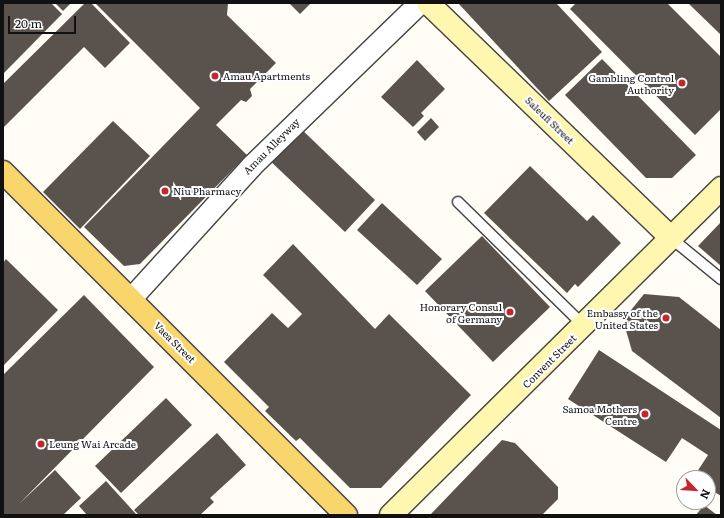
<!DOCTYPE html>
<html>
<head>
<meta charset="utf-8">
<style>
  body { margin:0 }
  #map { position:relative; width:724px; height:518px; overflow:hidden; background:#fffdf5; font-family:Literata,serif }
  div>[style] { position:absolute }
  .building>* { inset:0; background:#5a524d }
  .roads { filter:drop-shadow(1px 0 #444) drop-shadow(-1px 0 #444) drop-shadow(0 1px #444) drop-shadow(0 -1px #444) }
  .lane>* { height:10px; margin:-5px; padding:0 5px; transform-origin:5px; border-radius:5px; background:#fff }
  .street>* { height:21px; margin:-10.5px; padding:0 10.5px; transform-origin:10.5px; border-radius:10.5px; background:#fff }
  .secondary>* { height:22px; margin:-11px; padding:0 11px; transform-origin:11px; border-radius:11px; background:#fff6b0 }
  .primary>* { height:22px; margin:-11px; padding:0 11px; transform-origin:11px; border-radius:11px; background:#f9d66b }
  .dots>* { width:11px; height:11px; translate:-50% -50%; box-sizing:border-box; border:2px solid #fff; border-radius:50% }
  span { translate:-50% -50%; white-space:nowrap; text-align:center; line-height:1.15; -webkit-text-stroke:4px #fff; paint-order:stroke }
  .poi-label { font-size:10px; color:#111 }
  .left { translate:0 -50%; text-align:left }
  .right { translate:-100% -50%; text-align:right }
  .street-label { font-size:10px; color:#111 }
  .frame { position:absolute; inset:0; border:4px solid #111; pointer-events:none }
  .north { position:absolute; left:676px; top:470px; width:40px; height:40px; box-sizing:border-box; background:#fff; border:1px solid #a0a0a0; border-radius:50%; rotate:115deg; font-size:11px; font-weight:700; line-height:16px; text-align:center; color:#111 }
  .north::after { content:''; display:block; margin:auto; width:14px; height:18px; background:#c4262e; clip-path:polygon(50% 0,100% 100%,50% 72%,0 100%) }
  .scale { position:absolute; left:8px; top:16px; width:68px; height:18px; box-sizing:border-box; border:2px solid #111; border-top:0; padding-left:5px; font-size:12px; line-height:14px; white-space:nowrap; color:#111; -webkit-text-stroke:3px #fff; paint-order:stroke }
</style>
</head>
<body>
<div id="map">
  <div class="building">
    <i style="clip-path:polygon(3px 3px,51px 3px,62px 14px,3px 74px)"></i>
    <i style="clip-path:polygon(55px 3px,71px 3px,63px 11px)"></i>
    <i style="clip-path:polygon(85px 3px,91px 3px,130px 43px,105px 68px,84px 47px,3px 128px,3px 84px)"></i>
    <i style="clip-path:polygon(228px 3px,227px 15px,276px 63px,250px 89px,252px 96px,246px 102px,241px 100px,216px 125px,247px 155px,140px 264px,124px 266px,84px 227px,200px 108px,96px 4px)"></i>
    <i style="clip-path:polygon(289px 3px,311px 3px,300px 14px)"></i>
    <i style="clip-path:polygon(458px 3px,556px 3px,602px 52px,549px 101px)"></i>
    <i style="clip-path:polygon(576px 3px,667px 3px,721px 57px,721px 109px,695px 135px,570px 9px)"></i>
    <i style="clip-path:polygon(688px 3px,721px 3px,721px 35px)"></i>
    <i style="clip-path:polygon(602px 59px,696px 155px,672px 178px,646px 178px,565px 95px)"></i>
    <i style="clip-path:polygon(417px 60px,445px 89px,421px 113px,424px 116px,413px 127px,381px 97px)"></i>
    <i style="clip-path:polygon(431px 118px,439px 127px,425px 141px,417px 132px)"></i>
    <i style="clip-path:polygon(113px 121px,150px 156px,80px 229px,43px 192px)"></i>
    <i style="clip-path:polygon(297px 125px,375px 200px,345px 232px,266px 157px)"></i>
    <i style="clip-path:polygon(530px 166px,587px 221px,593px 215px,621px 243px,578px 287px,575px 284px,567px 293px,484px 213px)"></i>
    <i style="clip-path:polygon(382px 203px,442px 259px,417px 285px,357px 230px)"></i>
    <i style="clip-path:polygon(721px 222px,721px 266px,698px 246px)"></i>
    <i style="clip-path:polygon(482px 236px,550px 307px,493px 362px,425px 291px)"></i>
    <i style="clip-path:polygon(293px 244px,375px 329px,389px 314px,471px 395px,381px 488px,350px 488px,300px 438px,296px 441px,265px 411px,269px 407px,224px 362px,272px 313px,288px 328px,302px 314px,263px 275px)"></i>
    <i style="clip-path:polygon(6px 259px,58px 310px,3px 366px,3px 263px)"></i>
    <i style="clip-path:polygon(644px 294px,679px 297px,721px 330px,721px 418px,632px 351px,623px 320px)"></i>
    <i style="clip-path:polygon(84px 295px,154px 367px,19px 504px,55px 470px,81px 498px,63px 515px,3px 515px,3px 375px)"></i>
    <i style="clip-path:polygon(599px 350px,721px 430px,721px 496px,708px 488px,708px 478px,693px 478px,708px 455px,682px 438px,666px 462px,568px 399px)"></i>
    <i style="clip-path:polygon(166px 398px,192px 425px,121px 493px,95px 466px)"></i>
    <i style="clip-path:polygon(217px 433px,246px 465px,210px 498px,214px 502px,200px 515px,139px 515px,134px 510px)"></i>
    <i style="clip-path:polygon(502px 440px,515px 443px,558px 487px,558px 499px,542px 515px,430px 515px)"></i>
    <i style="clip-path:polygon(106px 481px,136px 514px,134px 515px,87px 515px,79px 506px)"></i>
    <i style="clip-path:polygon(704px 505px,717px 515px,696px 515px)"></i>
  </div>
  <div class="roads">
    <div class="lane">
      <i style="left:458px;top:202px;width:177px;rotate:44.5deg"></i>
      <i style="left:671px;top:238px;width:65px;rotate:39.4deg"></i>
    </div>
    <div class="street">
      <i style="left:131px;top:298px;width:178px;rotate:-47.7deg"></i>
      <i style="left:251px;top:166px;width:234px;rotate:-44.1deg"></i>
    </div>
    <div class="secondary">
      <i style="left:428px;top:3px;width:338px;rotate:44deg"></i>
      <i style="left:391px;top:515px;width:465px;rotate:-44.7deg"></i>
    </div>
    <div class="primary">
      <i style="left:3px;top:172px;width:485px;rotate:45deg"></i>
    </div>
  </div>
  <div class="dots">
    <i style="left:215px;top:76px;background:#c4262e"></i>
    <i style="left:682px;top:83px;background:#c4262e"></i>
    <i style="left:165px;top:191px;background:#c4262e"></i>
    <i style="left:510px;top:312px;background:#c4262e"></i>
    <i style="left:666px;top:318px;background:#c4262e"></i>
    <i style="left:645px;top:414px;background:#c4262e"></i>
    <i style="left:41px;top:444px;background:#c4262e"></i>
  </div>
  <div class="poi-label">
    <span class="left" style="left:223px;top:76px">Amau Apartments</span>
    <span class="right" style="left:674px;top:83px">Gambling Control<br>Authority</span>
    <span class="left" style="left:173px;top:191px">Niu Pharmacy</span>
    <span class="right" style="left:502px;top:312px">Honorary Consul<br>of Germany</span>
    <span class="right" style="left:658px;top:318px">Embassy of the<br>United States</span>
    <span class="right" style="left:637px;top:414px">Samoa Mothers<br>Centre</span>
    <span class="left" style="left:49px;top:444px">Leung Wai Arcade</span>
  </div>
  <div class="street-label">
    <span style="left:550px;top:120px;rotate:44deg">Saleufi Street</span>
    <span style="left:271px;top:146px;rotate:-45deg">Amau Alleyway</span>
    <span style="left:175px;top:342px;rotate:45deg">Vaea Street</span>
    <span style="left:549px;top:361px;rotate:-45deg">Convent Street</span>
  </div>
  <div class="frame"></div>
  <div class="north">N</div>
  <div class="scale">20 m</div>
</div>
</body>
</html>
